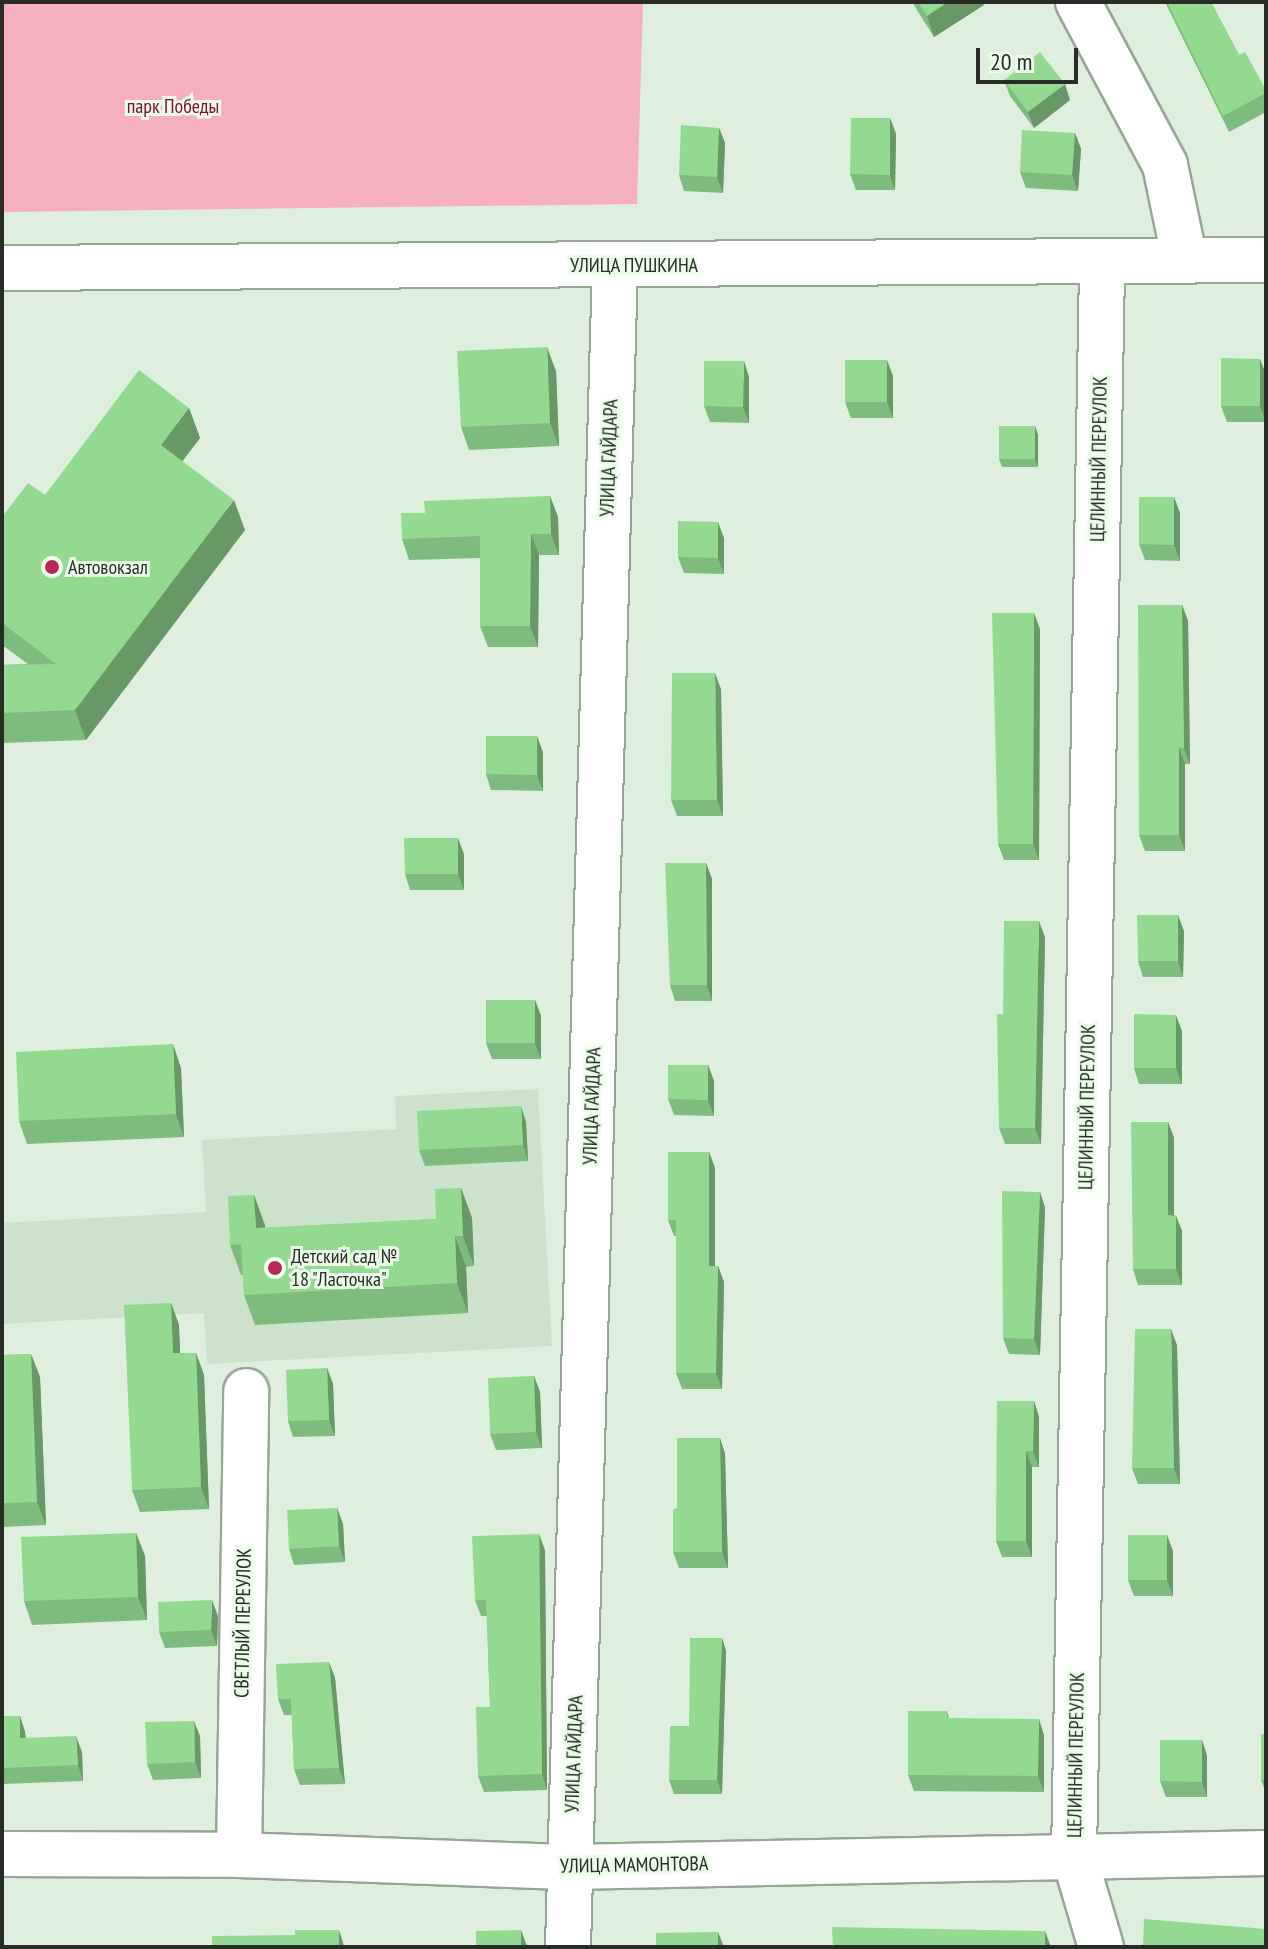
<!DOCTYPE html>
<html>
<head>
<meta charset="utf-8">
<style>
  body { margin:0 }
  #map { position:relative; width:1268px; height:1949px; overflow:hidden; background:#def0dd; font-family:"PT Sans Narrow",sans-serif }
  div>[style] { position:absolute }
  .built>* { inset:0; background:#cce2ca }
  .green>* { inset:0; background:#f5afbd }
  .roads { filter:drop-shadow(2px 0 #96a695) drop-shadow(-2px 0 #96a695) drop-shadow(0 2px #96a695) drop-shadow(0 -2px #96a695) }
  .minor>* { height:44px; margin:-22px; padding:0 22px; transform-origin:22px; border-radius:22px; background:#fff }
  .wall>* { inset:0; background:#7fbb7e }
  .shaded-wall>* { inset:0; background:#689866 }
  .building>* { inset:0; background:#94d992 }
  .dots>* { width:22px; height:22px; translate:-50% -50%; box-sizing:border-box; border:4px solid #ecfdea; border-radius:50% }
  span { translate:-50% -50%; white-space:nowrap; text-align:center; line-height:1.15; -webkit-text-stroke:6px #ecfdea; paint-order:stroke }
  .park-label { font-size:20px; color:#830d3a }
  .street-label { font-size:20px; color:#272d26 }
  .poi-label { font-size:20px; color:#272d26 }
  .left { translate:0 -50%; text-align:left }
  .frame { position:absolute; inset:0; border:4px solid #272d26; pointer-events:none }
  .scale { position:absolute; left:976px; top:48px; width:102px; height:36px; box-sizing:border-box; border:4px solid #272d26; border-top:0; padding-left:10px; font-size:24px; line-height:28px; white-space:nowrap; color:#272d26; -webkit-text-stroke:6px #ecfdea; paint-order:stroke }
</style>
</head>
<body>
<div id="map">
  <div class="built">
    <i style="clip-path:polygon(538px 1089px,552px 1346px,207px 1364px,204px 1313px,2px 1324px,2px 1223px,206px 1212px,202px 1140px,396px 1129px,395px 1096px)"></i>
  </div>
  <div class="green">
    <i style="clip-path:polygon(2px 2px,643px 2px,637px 204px,2px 212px)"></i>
  </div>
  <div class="roads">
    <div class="minor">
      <i style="left:1078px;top:2px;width:185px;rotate:61.9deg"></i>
      <i style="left:1165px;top:165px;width:98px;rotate:78.2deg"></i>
      <i style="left:2px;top:268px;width:1264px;rotate:-0.36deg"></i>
      <i style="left:2px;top:1854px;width:237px;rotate:0.2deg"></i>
      <i style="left:239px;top:1855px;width:332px;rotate:2.1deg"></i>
      <i style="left:571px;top:1867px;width:695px;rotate:-1.15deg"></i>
      <i style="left:239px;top:1855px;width:464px;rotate:-89.1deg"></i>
      <i style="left:568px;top:1947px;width:1683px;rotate:-88.4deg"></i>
      <i style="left:1101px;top:1947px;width:95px;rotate:-106.5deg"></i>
      <i style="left:1074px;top:1856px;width:1593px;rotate:-88.99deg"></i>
    </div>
  </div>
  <div class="wall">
    <i style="clip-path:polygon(912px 2px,982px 2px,984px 5px,934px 37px)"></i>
    <i style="clip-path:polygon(1165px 2px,1211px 2px,1239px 55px,1266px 90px,1266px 112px,1229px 132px)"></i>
    <i style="clip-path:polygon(1004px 80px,1070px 100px,1034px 128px,1010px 96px)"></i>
    <i style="clip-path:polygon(890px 118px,896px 134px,895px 190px,856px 190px,850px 174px)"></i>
    <i style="clip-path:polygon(719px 128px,725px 143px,723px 193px,684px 191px,679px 175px)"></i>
    <i style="clip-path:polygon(1075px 133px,1081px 149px,1078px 191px,1026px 188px,1020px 172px)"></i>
    <i style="clip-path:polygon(1260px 359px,1266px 375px,1266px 422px,1227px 422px,1221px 406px)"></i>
    <i style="clip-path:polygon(556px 371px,559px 446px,469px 450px,461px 427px)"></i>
    <i style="clip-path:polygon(893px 376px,893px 418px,851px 418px,845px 402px)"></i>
    <i style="clip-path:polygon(749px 377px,749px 423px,710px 422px,704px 406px)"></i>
    <i style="clip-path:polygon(189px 408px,200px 438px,182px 461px,245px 530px,86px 740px,2px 743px,2px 665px,28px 664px,2px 645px,2px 517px,45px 495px)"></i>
    <i style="clip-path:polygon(1035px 426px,1038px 435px,1038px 467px,1002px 467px,999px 459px)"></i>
    <i style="clip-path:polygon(550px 496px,558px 517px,559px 555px,539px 555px,538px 647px,488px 647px,480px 626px,480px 558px,409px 560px,402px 539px,425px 513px)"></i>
    <i style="clip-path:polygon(1174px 497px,1180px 513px,1180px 561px,1145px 560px,1139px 544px)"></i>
    <i style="clip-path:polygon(724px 538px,724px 574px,684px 573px,678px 557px)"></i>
    <i style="clip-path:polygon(1182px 605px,1188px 621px,1190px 764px,1185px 764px,1185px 851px,1145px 851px,1139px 835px)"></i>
    <i style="clip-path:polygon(1040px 629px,1039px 860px,1004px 860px,998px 844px)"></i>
    <i style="clip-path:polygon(721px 689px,723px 816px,677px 816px,671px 800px)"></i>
    <i style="clip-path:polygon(543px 752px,543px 791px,491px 790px,486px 774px)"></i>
    <i style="clip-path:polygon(464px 854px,464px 890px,410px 890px,405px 874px)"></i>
    <i style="clip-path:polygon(706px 863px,712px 879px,712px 1001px,675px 1001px,670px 985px)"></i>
    <i style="clip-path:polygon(1184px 931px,1183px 977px,1143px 977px,1138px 961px)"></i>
    <i style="clip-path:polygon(1045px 937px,1041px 1144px,1005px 1144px,999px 1128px,1003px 1014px)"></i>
    <i style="clip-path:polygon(535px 1000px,541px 1016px,541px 1059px,492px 1059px,486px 1043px)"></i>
    <i style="clip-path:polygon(1182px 1031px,1182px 1084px,1139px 1084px,1134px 1068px)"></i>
    <i style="clip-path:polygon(708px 1065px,714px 1081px,714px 1116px,674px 1115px,668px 1099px)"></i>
    <i style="clip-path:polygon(181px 1068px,184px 1137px,27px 1144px,19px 1121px)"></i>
    <i style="clip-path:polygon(526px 1122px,528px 1161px,425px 1166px,419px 1150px)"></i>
    <i style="clip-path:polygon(1168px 1122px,1174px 1138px,1174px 1215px,1176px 1216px,1182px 1231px,1182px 1285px,1138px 1285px,1133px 1269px)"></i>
    <i style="clip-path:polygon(709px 1152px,715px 1168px,715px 1266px,718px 1266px,724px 1282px,722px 1389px,682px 1389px,676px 1373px,676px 1236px,674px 1236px,668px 1220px)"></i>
    <i style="clip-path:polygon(461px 1188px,472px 1218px,474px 1266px,466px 1267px,468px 1313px,255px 1325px,244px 1295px,243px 1275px,241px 1275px,230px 1245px,254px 1195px,265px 1228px,436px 1219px)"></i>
    <i style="clip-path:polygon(1040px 1192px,1045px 1208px,1040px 1355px,1009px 1354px,1003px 1338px)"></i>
    <i style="clip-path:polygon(171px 1303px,179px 1325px,180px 1353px,196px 1353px,204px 1375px,209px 1509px,140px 1512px,132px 1490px)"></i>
    <i style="clip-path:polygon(1177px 1345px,1180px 1484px,1138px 1484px,1132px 1468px)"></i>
    <i style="clip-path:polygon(31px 1354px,40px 1377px,46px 1525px,2px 1527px,2px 1355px)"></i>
    <i style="clip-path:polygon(327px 1368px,333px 1384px,335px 1436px,293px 1437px,288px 1421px)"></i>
    <i style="clip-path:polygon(534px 1376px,540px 1392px,542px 1448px,496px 1450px,490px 1434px)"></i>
    <i style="clip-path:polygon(1034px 1401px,1039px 1417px,1039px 1467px,1032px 1467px,1032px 1557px,1002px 1557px,996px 1541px)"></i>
    <i style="clip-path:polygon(720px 1438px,725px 1454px,728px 1568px,679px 1568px,673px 1552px,677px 1508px)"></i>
    <i style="clip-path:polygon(337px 1508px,343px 1524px,345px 1562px,294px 1565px,289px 1549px)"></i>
    <i style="clip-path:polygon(136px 1533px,145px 1556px,147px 1620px,32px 1625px,24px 1601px)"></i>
    <i style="clip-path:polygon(545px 1550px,547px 1790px,484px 1792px,478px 1776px,490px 1707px,487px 1616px,481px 1616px,475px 1600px)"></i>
    <i style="clip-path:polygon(1173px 1551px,1173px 1596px,1134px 1596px,1128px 1580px)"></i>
    <i style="clip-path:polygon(218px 1616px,217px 1646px,165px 1648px,159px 1632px)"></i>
    <i style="clip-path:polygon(722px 1638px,726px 1651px,722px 1794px,674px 1794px,669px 1780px)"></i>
    <i style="clip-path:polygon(329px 1662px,335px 1678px,345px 1784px,300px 1785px,294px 1769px,292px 1715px,284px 1715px,278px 1699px)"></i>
    <i style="clip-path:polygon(947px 1711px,949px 1718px,1044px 1735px,1044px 1792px,914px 1791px,908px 1775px)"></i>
    <i style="clip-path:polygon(2px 1716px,20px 1716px,25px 1732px,26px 1738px,82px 1752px,83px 1781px,2px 1784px)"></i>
    <i style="clip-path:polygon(1266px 1734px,1266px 1793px,1261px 1780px)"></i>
    <i style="clip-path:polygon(200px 1736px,201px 1778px,153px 1780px,147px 1764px)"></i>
    <i style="clip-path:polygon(1202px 1740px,1207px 1756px,1207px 1797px,1166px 1797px,1160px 1781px)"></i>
  </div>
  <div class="shaded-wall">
    <i style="clip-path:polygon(948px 2px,982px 2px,984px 5px,934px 37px,927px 16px)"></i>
    <i style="clip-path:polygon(1065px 84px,1070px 100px,1034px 128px,1028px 112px)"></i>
    <i style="clip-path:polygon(890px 118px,896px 134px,895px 190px,890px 175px)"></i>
    <i style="clip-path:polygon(719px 128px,725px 143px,723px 193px,717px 177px)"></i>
    <i style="clip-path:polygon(1075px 133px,1081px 149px,1078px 191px,1072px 175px)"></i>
    <i style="clip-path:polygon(547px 347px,556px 371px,559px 446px,550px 423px)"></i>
    <i style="clip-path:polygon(1260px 359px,1266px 375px,1266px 422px,1260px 406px)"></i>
    <i style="clip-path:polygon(887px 360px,893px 376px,893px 418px,887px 402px)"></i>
    <i style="clip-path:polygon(744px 361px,749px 377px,749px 423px,743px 407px)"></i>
    <i style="clip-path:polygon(189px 408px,200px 438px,172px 475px,161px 445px)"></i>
    <i style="clip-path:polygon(1035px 426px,1038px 435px,1038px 467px,1035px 459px)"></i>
    <i style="clip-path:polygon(550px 496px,558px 517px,559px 555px,551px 534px)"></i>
    <i style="clip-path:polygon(1174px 497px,1180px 513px,1180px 561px,1174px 545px)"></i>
    <i style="clip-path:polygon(234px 500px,245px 530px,86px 740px,75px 710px)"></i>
    <i style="clip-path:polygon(718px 522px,724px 538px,724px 574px,718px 558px)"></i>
    <i style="clip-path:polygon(531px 534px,539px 555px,538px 647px,530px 626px)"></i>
    <i style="clip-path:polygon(1182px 605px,1188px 621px,1190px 764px,1184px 748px)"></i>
    <i style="clip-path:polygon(1034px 613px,1040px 629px,1039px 860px,1033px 844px)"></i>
    <i style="clip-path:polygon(715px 673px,721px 689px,723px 816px,717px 800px)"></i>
    <i style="clip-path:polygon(537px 736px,543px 752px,543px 791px,537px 775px)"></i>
    <i style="clip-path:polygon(1179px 748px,1185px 764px,1185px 851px,1179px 835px)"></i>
    <i style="clip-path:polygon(458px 838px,464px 854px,464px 890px,458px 874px)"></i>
    <i style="clip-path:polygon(706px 863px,712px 879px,712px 1001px,707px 985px)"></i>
    <i style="clip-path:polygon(1178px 915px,1184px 931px,1183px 977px,1178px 961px)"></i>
    <i style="clip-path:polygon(1039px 921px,1045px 937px,1041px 1144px,1035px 1128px)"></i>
    <i style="clip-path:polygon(535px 1000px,541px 1016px,541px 1059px,535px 1043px)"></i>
    <i style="clip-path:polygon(1176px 1015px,1182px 1031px,1182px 1084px,1176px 1068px)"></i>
    <i style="clip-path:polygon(173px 1044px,181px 1068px,184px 1137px,176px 1114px)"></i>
    <i style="clip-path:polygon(708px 1065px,714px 1081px,714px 1116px,708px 1100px)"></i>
    <i style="clip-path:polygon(521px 1106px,526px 1122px,528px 1161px,523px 1145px)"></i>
    <i style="clip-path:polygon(1168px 1122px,1174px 1138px,1174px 1231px,1168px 1215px)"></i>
    <i style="clip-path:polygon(709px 1152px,715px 1168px,715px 1282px,709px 1266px)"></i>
    <i style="clip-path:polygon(461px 1188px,472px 1218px,474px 1266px,463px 1236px)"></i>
    <i style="clip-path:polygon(1040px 1192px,1045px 1208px,1040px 1355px,1034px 1339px)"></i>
    <i style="clip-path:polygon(254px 1195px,265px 1225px,267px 1259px,256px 1228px)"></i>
    <i style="clip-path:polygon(1176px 1216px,1182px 1231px,1182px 1285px,1176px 1269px)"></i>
    <i style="clip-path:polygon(455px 1236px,466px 1267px,468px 1313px,457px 1283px)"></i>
    <i style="clip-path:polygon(718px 1266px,724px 1282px,722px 1389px,716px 1373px)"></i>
    <i style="clip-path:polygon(171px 1303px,179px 1325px,181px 1376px,173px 1353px)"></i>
    <i style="clip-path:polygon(1171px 1329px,1177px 1345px,1180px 1484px,1174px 1468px)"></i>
    <i style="clip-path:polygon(196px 1353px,204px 1375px,209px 1509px,201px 1487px)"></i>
    <i style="clip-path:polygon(31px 1354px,40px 1377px,46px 1525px,37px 1502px)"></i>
    <i style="clip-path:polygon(327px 1368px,333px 1384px,335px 1436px,329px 1420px)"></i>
    <i style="clip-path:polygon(534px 1376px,540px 1392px,542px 1448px,536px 1432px)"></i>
    <i style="clip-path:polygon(1034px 1401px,1039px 1417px,1039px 1467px,1033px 1451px)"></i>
    <i style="clip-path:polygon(720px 1438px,725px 1454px,728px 1568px,722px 1552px)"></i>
    <i style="clip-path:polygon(1026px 1451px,1032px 1467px,1032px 1557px,1026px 1541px)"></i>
    <i style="clip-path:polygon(337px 1508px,343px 1524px,345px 1562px,339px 1546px)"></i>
    <i style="clip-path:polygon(136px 1533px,145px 1556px,147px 1620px,138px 1597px)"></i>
    <i style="clip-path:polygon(539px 1534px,545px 1550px,547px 1790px,542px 1774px)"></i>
    <i style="clip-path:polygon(1167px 1535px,1173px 1551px,1173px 1596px,1167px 1580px)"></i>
    <i style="clip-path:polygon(212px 1600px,218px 1616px,217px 1646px,211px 1630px)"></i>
    <i style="clip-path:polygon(722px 1638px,726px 1651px,722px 1794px,717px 1780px)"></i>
    <i style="clip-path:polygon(329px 1662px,335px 1678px,345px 1784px,339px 1768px)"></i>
    <i style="clip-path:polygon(20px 1716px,25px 1732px,26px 1754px,20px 1738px)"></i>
    <i style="clip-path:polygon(1039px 1719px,1044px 1735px,1044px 1792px,1038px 1776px)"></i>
    <i style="clip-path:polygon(194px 1721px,200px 1736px,201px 1778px,195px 1762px)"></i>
    <i style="clip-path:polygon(76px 1736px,82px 1752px,83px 1781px,78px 1765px)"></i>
    <i style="clip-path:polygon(1202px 1740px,1207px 1756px,1207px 1797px,1202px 1782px)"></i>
    <i style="clip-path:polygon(339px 1930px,344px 1946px,344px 1947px,339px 1947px)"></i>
    <i style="clip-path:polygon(521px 1930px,527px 1946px,527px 1947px,521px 1947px)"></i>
    <i style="clip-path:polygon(1045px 1931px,1051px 1947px,1045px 1947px)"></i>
    <i style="clip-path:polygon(718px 1932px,724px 1947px,718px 1947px)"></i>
  </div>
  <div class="building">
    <i style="clip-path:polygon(918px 2px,948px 2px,927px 16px)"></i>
    <i style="clip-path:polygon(1167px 2px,1211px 2px,1239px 55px,1245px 52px,1266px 90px,1266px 93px,1223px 116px)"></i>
    <i style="clip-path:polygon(1040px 52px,1065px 84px,1028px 112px,1004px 80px)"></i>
    <i style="clip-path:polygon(851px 118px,890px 118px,890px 175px,850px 174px)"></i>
    <i style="clip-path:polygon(681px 125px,719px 128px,717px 177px,679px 175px)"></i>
    <i style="clip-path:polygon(1022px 130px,1075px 133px,1072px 175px,1020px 172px)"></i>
    <i style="clip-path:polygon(547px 347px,550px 423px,461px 427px,457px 351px)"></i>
    <i style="clip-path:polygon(1221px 358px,1260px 359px,1260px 406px,1221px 406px)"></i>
    <i style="clip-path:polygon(845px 360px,887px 360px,887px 402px,845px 402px)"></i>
    <i style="clip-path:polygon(704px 361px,744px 361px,743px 407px,704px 406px)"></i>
    <i style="clip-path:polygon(139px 370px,189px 408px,161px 445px,234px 500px,75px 710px,2px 713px,2px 665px,56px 664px,2px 623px,2px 517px,28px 483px,45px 495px)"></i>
    <i style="clip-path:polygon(999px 426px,1035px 426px,1035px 459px,999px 459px)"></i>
    <i style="clip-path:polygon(550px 496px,551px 534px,531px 534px,530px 626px,480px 626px,480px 536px,402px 539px,401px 513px,425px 513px,424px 501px)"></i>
    <i style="clip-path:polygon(1139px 497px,1174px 497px,1174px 545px,1139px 544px)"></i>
    <i style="clip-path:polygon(678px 521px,718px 522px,718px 558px,678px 557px)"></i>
    <i style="clip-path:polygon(1138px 605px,1182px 605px,1184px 748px,1179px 748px,1179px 835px,1139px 835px)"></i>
    <i style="clip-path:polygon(992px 613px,1034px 613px,1033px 844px,998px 844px)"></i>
    <i style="clip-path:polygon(672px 673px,715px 673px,717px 800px,671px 800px)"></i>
    <i style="clip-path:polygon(486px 736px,537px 736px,537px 775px,486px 774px)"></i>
    <i style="clip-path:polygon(404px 838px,458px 838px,458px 874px,405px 874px)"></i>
    <i style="clip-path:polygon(665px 863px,706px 863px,707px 985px,670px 985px)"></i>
    <i style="clip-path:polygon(1137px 915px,1178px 915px,1178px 961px,1138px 961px)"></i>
    <i style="clip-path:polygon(1004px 921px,1039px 921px,1035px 1128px,999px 1128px,997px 1014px,1003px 1014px)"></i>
    <i style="clip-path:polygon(486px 1000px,535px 1000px,535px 1043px,486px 1043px)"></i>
    <i style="clip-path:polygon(1134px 1014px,1176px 1015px,1176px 1068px,1134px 1068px)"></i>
    <i style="clip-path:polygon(173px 1044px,176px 1114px,19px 1121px,16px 1052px)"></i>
    <i style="clip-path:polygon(668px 1065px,708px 1065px,708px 1100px,668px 1099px)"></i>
    <i style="clip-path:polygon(521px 1106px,523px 1145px,419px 1150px,417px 1111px)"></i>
    <i style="clip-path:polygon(1131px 1122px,1168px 1122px,1168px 1215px,1176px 1216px,1176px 1269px,1133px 1269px)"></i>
    <i style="clip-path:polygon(668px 1152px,709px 1152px,709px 1266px,718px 1266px,716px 1373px,676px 1373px,676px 1220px,668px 1220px)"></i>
    <i style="clip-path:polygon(461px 1188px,463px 1236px,455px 1236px,457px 1283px,244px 1295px,241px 1244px,230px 1245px,228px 1196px,254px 1195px,256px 1228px,436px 1219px,435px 1189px)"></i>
    <i style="clip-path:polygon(1002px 1191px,1040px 1192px,1034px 1339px,1003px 1338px)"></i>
    <i style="clip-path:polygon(171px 1303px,173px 1353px,196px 1353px,201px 1487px,132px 1490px,124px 1305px)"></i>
    <i style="clip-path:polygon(1135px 1329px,1171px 1329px,1174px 1468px,1132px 1468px)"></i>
    <i style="clip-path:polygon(31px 1354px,37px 1502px,2px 1503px,2px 1355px)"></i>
    <i style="clip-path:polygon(327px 1368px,329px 1420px,288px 1421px,286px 1370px)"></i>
    <i style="clip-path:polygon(534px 1376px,536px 1432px,490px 1434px,488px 1378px)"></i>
    <i style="clip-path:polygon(997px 1401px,1034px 1401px,1033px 1451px,1026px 1451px,1026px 1541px,996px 1541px)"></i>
    <i style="clip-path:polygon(677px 1438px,720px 1438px,722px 1552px,673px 1552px,673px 1509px,677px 1508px)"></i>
    <i style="clip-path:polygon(337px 1508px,339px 1546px,289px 1549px,287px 1510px)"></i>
    <i style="clip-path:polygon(136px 1533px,138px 1597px,24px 1601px,21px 1537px)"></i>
    <i style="clip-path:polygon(539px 1534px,542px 1774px,478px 1776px,476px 1707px,490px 1707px,486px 1600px,475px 1600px,472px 1536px)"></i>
    <i style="clip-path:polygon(1128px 1535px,1167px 1535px,1167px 1580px,1128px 1580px)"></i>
    <i style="clip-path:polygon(212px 1600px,211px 1630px,159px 1632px,158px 1602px)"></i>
    <i style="clip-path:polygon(690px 1638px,722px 1638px,717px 1780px,669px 1780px,670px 1726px,689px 1726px)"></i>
    <i style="clip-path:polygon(329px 1662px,339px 1768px,294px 1769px,291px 1699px,278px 1699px,276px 1664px)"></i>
    <i style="clip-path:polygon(908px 1711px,947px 1711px,947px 1718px,1039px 1719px,1038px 1776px,908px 1775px)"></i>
    <i style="clip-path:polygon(2px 1716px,20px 1716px,20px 1738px,76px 1736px,78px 1765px,2px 1768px)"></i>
    <i style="clip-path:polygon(194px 1721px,195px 1762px,147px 1764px,145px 1722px)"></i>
    <i style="clip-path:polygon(1261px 1734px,1266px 1734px,1266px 1780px,1261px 1780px)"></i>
    <i style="clip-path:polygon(1160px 1740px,1202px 1740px,1202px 1782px,1160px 1781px)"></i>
    <i style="clip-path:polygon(1144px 1919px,1266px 1929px,1266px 1947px,1143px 1947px)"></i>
    <i style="clip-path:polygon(832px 1927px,1045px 1931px,1045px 1947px,833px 1947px)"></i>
    <i style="clip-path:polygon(295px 1930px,339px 1930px,339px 1947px,212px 1947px,212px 1936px,295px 1935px)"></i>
    <i style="clip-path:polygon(521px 1930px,521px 1947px,476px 1947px,476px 1931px)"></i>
    <i style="clip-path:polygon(718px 1932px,718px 1947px,656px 1947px,656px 1933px)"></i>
  </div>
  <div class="dots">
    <i style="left:52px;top:567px;background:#b72959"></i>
    <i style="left:275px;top:1268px;background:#b72959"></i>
  </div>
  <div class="park-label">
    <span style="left:173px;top:106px">парк Победы</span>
  </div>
  <div class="street-label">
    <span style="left:634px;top:265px">УЛИЦА ПУШКИНА</span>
    <span style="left:609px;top:458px;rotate:-88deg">УЛИЦА ГАЙДАРА</span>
    <span style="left:1099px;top:459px;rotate:-89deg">ЦЕЛИННЫЙ ПЕРЕУЛОК</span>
    <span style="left:592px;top:1106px;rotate:-88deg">УЛИЦА ГАЙДАРА</span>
    <span style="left:1087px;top:1107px;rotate:-89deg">ЦЕЛИННЫЙ ПЕРЕУЛОК</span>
    <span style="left:243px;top:1623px;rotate:-89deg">СВЕТЛЫЙ ПЕРЕУЛОК</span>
    <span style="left:574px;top:1754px;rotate:-88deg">УЛИЦА ГАЙДАРА</span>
    <span style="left:1076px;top:1755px;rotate:-89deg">ЦЕЛИННЫЙ ПЕРЕУЛОК</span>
    <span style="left:634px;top:1865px;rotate:-1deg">УЛИЦА МАМОНТОВА</span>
  </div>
  <div class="poi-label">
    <span class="left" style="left:68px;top:567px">Автовокзал</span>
    <span class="left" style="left:291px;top:1268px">Детский сад №<br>18 "Ласточка"</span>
  </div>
  <div class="frame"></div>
  <div class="scale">20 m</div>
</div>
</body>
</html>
